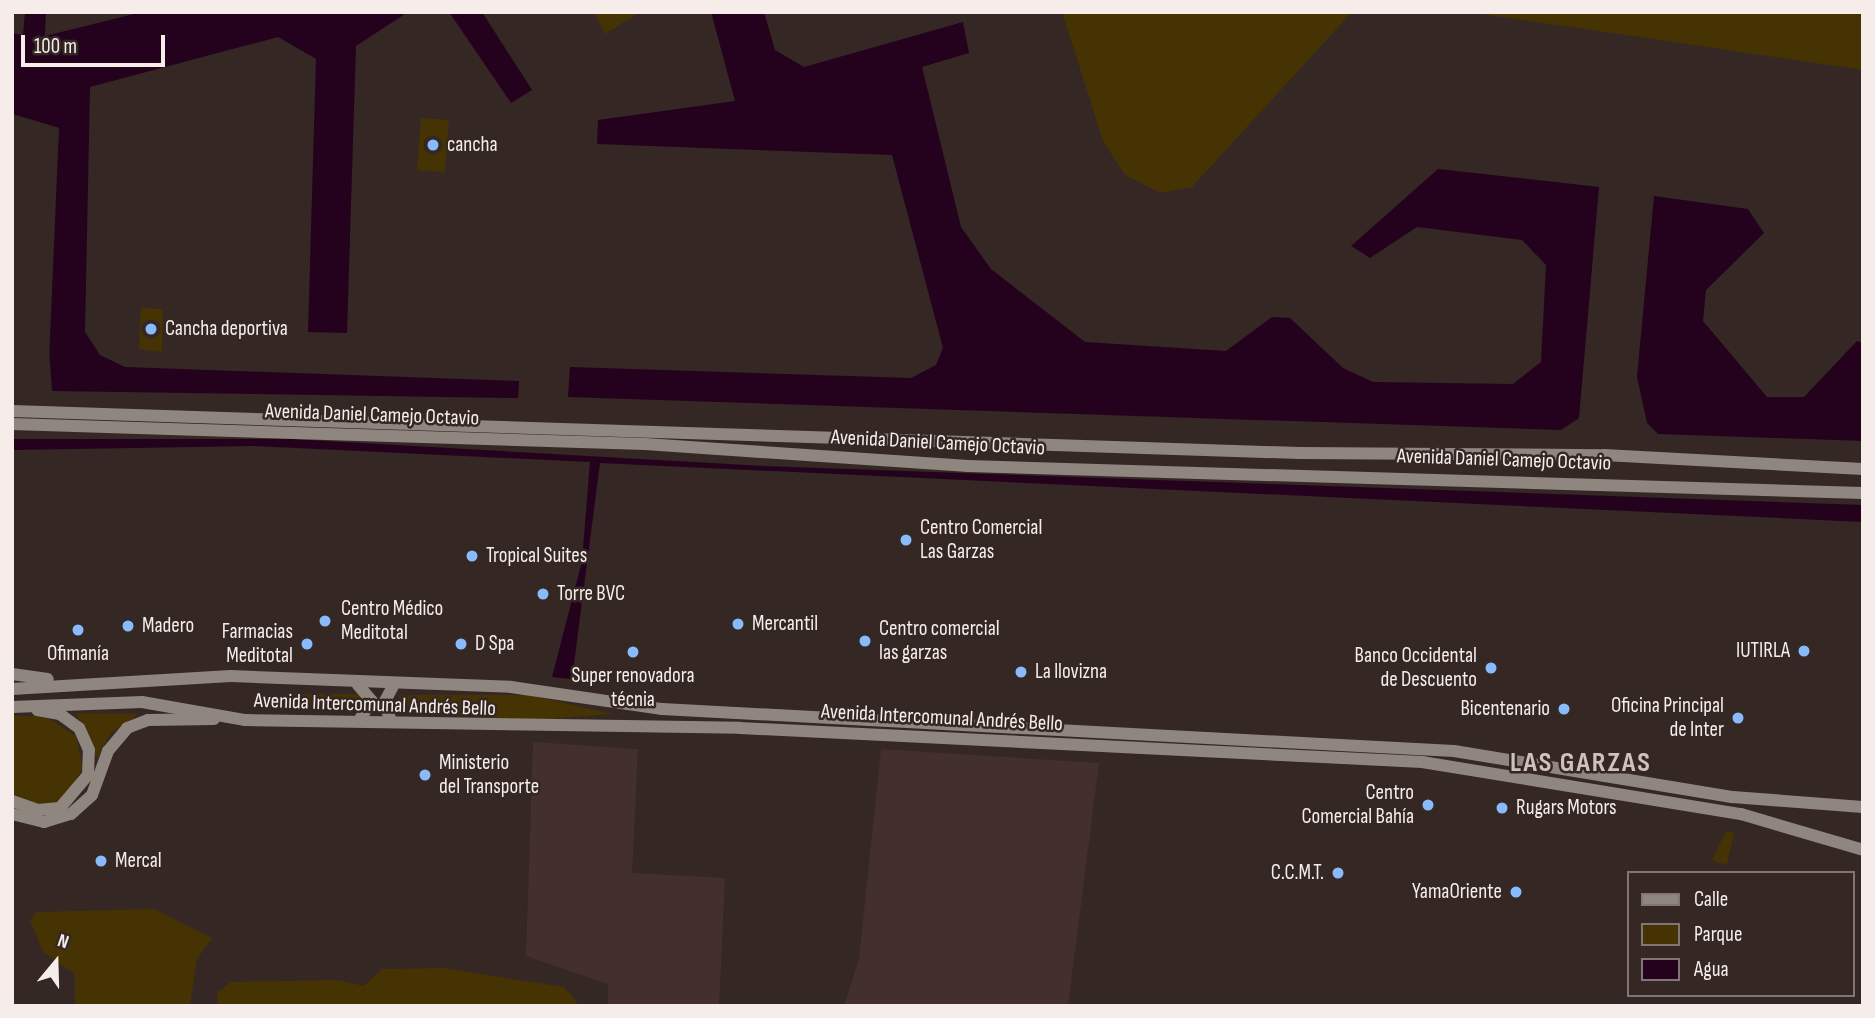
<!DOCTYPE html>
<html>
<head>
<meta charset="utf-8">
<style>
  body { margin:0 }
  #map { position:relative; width:1875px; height:1018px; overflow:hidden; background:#342724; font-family:"Sofia Sans Condensed",sans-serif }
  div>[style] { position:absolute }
  .built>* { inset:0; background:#432f2b }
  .green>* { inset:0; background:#453304 }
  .water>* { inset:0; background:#24021d }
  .pier>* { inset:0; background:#342724 }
  .secondary>* { height:12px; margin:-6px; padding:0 6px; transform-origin:6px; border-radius:6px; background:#8f8680 }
  .dots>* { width:19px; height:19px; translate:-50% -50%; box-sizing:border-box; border:4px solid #342724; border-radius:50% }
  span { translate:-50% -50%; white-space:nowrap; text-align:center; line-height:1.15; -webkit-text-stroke:5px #342724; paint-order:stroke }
  .poi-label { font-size:21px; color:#f6edeb }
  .left { translate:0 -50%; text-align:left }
  .right { translate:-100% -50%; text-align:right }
  .street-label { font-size:21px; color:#f6edeb }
  .district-label { font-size:28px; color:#d1c0bc; font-weight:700; letter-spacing:2px }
  .frame { position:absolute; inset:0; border:14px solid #f6edeb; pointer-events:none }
  .legend { position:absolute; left:1627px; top:871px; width:228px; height:126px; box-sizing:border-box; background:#342724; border:2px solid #827674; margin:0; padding:9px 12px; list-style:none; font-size:21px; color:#f6edeb }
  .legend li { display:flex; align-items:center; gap:14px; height:35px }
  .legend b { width:35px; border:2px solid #827674 }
  .north { position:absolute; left:21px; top:927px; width:70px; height:70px; -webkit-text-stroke:5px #342724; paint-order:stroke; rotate:19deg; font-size:19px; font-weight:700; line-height:28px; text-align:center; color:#f6edeb }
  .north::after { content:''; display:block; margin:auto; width:24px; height:32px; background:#f6edeb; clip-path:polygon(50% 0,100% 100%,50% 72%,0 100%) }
  .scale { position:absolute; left:21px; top:35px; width:144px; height:32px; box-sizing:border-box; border:4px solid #f6edeb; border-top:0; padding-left:9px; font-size:21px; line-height:24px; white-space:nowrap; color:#f6edeb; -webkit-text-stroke:5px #342724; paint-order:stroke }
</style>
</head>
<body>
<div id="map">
  <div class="built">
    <i style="clip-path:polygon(533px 742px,638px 749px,632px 873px,725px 878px,719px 1006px,608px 1006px,608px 984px,526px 956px)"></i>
    <i style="clip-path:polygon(881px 749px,1099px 763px,1068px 1006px,844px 1006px,859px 959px)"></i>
  </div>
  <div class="green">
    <i style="clip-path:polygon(594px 12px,640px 12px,605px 34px)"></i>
    <i style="clip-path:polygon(1062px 12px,1352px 12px,1192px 187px,1160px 193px,1125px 175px,1103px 141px)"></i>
    <i style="clip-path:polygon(1467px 12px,1863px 12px,1863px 70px,1674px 42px)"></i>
    <i style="clip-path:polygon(421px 118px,449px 120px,445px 172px,417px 170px)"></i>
    <i style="clip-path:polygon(141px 308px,163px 309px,162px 352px,139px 349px)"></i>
    <i style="clip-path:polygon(291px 694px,362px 694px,366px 703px,356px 709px,287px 705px)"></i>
    <i style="clip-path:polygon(399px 695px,529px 695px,613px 714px,522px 721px,398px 709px)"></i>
    <i style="clip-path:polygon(76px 713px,139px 714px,111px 733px,97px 758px)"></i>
    <i style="clip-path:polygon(12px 716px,45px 716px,76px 736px,83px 768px,63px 801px,49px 807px,12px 797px)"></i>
    <i style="clip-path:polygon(1726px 831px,1734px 833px,1727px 865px,1712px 860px)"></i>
    <i style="clip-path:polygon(154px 909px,212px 938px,197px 959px,190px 1006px,75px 1006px,75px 974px,43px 952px,30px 920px,36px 912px)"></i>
    <i style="clip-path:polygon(444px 968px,564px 987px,580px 1006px,218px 1006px,217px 993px,231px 982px,337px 980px,364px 986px,382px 969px)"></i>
  </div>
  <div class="water">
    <i style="clip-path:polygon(25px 12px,46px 12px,45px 36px,142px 12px,408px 12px,356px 46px,347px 333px,308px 332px,316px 59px,278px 37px,90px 87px,85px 332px,100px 355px,125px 367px,519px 381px,518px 398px,52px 391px,47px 322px,59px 128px,12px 114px,12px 33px,23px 35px)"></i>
    <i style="clip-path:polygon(449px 12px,482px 12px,532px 90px,511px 103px)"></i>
    <i style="clip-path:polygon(711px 12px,764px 12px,775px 50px,804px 67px,963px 22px,969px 53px,922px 67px,961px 227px,991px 269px,1085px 342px,1226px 351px,1272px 317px,1290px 318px,1343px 368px,1373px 382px,1513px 384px,1541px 362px,1546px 265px,1522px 240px,1417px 227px,1370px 258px,1351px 246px,1438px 169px,1599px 187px,1579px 418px,1561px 430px,568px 397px,570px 367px,911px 378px,936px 365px,943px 348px,892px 155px,597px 144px,598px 120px,735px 101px)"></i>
    <i style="clip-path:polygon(1654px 196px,1748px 209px,1764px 233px,1706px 290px,1703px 321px,1767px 397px,1804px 397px,1857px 341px,1863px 343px,1863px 441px,1658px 434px,1647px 423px,1637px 377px)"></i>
    <i style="clip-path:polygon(12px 439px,291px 439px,764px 466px,1863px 505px,1863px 522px,600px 463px,572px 679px,552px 677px,582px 561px,590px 462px,253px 446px,12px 450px)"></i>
  </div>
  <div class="pier">
    <i style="clip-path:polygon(12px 114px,59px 128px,49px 361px,43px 322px,56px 129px)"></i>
  </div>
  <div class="secondary">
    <i style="left:12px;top:411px;width:1288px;rotate:1.87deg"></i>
    <i style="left:1299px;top:453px;width:305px;rotate:0.4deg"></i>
    <i style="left:1604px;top:455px;width:259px;rotate:3.1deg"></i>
    <i style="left:12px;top:424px;width:633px;rotate:1.81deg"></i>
    <i style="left:645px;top:444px;width:324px;rotate:3.9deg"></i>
    <i style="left:968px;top:466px;width:895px;rotate:1.73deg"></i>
    <i style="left:12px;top:674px;width:36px;rotate:8deg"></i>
    <i style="left:358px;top:685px;width:21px;rotate:49deg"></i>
    <i style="left:372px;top:701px;width:23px;rotate:124deg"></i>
    <i style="left:12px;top:689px;width:219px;rotate:-3.4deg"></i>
    <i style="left:231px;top:676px;width:280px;rotate:2.2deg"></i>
    <i style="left:511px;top:687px;width:153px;rotate:8.3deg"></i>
    <i style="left:662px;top:709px;width:793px;rotate:3.04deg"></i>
    <i style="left:1454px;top:751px;width:283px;rotate:9.4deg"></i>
    <i style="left:1733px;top:797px;width:130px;rotate:4.4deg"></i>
    <i style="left:12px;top:707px;width:130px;rotate:-2.2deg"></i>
    <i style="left:142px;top:702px;width:105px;rotate:9.9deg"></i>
    <i style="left:245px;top:720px;width:495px;rotate:0.9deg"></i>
    <i style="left:740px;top:728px;width:683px;rotate:2.85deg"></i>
    <i style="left:1422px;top:762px;width:323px;rotate:9.3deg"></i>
    <i style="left:1741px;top:814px;width:127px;rotate:16.4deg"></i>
    <i style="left:391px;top:721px;width:19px;rotate:-111deg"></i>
    <i style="left:384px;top:703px;width:19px;rotate:-62deg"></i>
    <i style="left:12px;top:801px;width:28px;rotate:19deg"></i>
    <i style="left:38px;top:810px;width:22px;rotate:-5deg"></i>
    <i style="left:60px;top:808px;width:43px;rotate:-49.7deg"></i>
    <i style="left:88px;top:775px;width:25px;rotate:-88deg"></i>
    <i style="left:89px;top:750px;width:24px;rotate:-114deg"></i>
    <i style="left:79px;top:728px;width:24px;rotate:-144deg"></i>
    <i style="left:60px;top:714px;width:23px;rotate:-170deg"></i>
    <i style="left:12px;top:814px;width:33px;rotate:14deg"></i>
    <i style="left:44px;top:822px;width:28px;rotate:-17deg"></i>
    <i style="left:71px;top:814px;width:28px;rotate:-42deg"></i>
    <i style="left:92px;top:795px;width:47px;rotate:-70deg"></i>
    <i style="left:108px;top:751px;width:30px;rotate:-50deg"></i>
    <i style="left:127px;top:728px;width:22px;rotate:-21deg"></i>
    <i style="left:148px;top:720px;width:66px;rotate:-0.9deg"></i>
  </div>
  <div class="dots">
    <i style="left:433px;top:145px;background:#89bafc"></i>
    <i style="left:151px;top:329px;background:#89bafc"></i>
    <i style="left:906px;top:540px;background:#89bafc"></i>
    <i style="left:472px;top:556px;background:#89bafc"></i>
    <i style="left:543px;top:594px;background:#89bafc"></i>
    <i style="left:325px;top:621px;background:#89bafc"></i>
    <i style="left:738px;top:624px;background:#89bafc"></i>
    <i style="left:128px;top:626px;background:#89bafc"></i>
    <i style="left:78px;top:630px;background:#89bafc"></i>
    <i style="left:865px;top:641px;background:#89bafc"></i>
    <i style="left:307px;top:644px;background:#89bafc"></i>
    <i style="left:461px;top:644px;background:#89bafc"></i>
    <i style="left:1804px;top:651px;background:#89bafc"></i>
    <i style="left:633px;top:652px;background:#89bafc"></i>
    <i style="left:1491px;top:668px;background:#89bafc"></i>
    <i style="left:1021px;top:672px;background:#89bafc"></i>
    <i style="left:1564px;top:709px;background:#89bafc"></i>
    <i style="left:1738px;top:718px;background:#89bafc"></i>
    <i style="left:425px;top:775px;background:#89bafc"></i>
    <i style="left:1428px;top:805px;background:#89bafc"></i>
    <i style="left:1502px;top:808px;background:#89bafc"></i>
    <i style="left:101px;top:861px;background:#89bafc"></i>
    <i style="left:1338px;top:873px;background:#89bafc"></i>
    <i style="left:1516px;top:892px;background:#89bafc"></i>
  </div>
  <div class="poi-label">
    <span class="left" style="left:447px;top:145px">cancha</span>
    <span class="left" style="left:165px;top:329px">Cancha deportiva</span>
    <span class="left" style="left:920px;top:540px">Centro Comercial<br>Las Garzas</span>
    <span class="left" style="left:486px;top:556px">Tropical Suites</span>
    <span class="left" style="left:557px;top:594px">Torre BVC</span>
    <span class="left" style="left:341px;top:621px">Centro Médico<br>Meditotal</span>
    <span class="left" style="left:752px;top:624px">Mercantil</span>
    <span class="left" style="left:142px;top:626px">Madero</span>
    <span class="left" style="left:879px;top:641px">Centro comercial<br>las garzas</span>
    <span class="right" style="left:293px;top:644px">Farmacias<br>Meditotal</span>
    <span class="left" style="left:475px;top:644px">D Spa</span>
    <span class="right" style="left:1790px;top:651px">IUTIRLA</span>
    <span style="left:78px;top:654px">Ofimanía</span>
    <span class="right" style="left:1477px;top:668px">Banco Occidental<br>de Descuento</span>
    <span class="left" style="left:1035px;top:672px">La llovizna</span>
    <span style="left:633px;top:688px">Super renovadora<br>técnia</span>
    <span class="right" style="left:1724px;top:718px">Oficina Principal<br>de Inter</span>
    <span class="right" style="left:1550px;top:709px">Bicentenario</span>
    <span class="left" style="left:439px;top:775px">Ministerio<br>del Transporte</span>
    <span class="right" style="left:1414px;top:805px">Centro<br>Comercial Bahía</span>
    <span class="left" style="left:1516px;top:808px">Rugars Motors</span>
    <span class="left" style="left:115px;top:861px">Mercal</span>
    <span class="right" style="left:1324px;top:873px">C.C.M.T.</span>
    <span class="right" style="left:1502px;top:892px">YamaOriente</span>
  </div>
  <div class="street-label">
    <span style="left:372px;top:415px;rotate:2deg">Avenida Daniel Camejo Octavio</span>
    <span style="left:938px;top:443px;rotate:3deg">Avenida Daniel Camejo Octavio</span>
    <span style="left:1504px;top:460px;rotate:2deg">Avenida Daniel Camejo Octavio</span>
    <span style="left:375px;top:705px;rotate:2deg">Avenida Intercomunal Andrés Bello</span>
    <span style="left:942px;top:718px;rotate:3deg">Avenida Intercomunal Andrés Bello</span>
  </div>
  <div class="district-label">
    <span style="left:1581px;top:763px">LAS GARZAS</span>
  </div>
  <div class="frame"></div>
  <ul class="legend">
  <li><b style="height:9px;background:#8f8680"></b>Calle</li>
  <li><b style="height:19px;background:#453304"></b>Parque</li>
  <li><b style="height:19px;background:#24021d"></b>Agua</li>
  </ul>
  <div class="north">N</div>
  <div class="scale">100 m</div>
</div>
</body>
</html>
